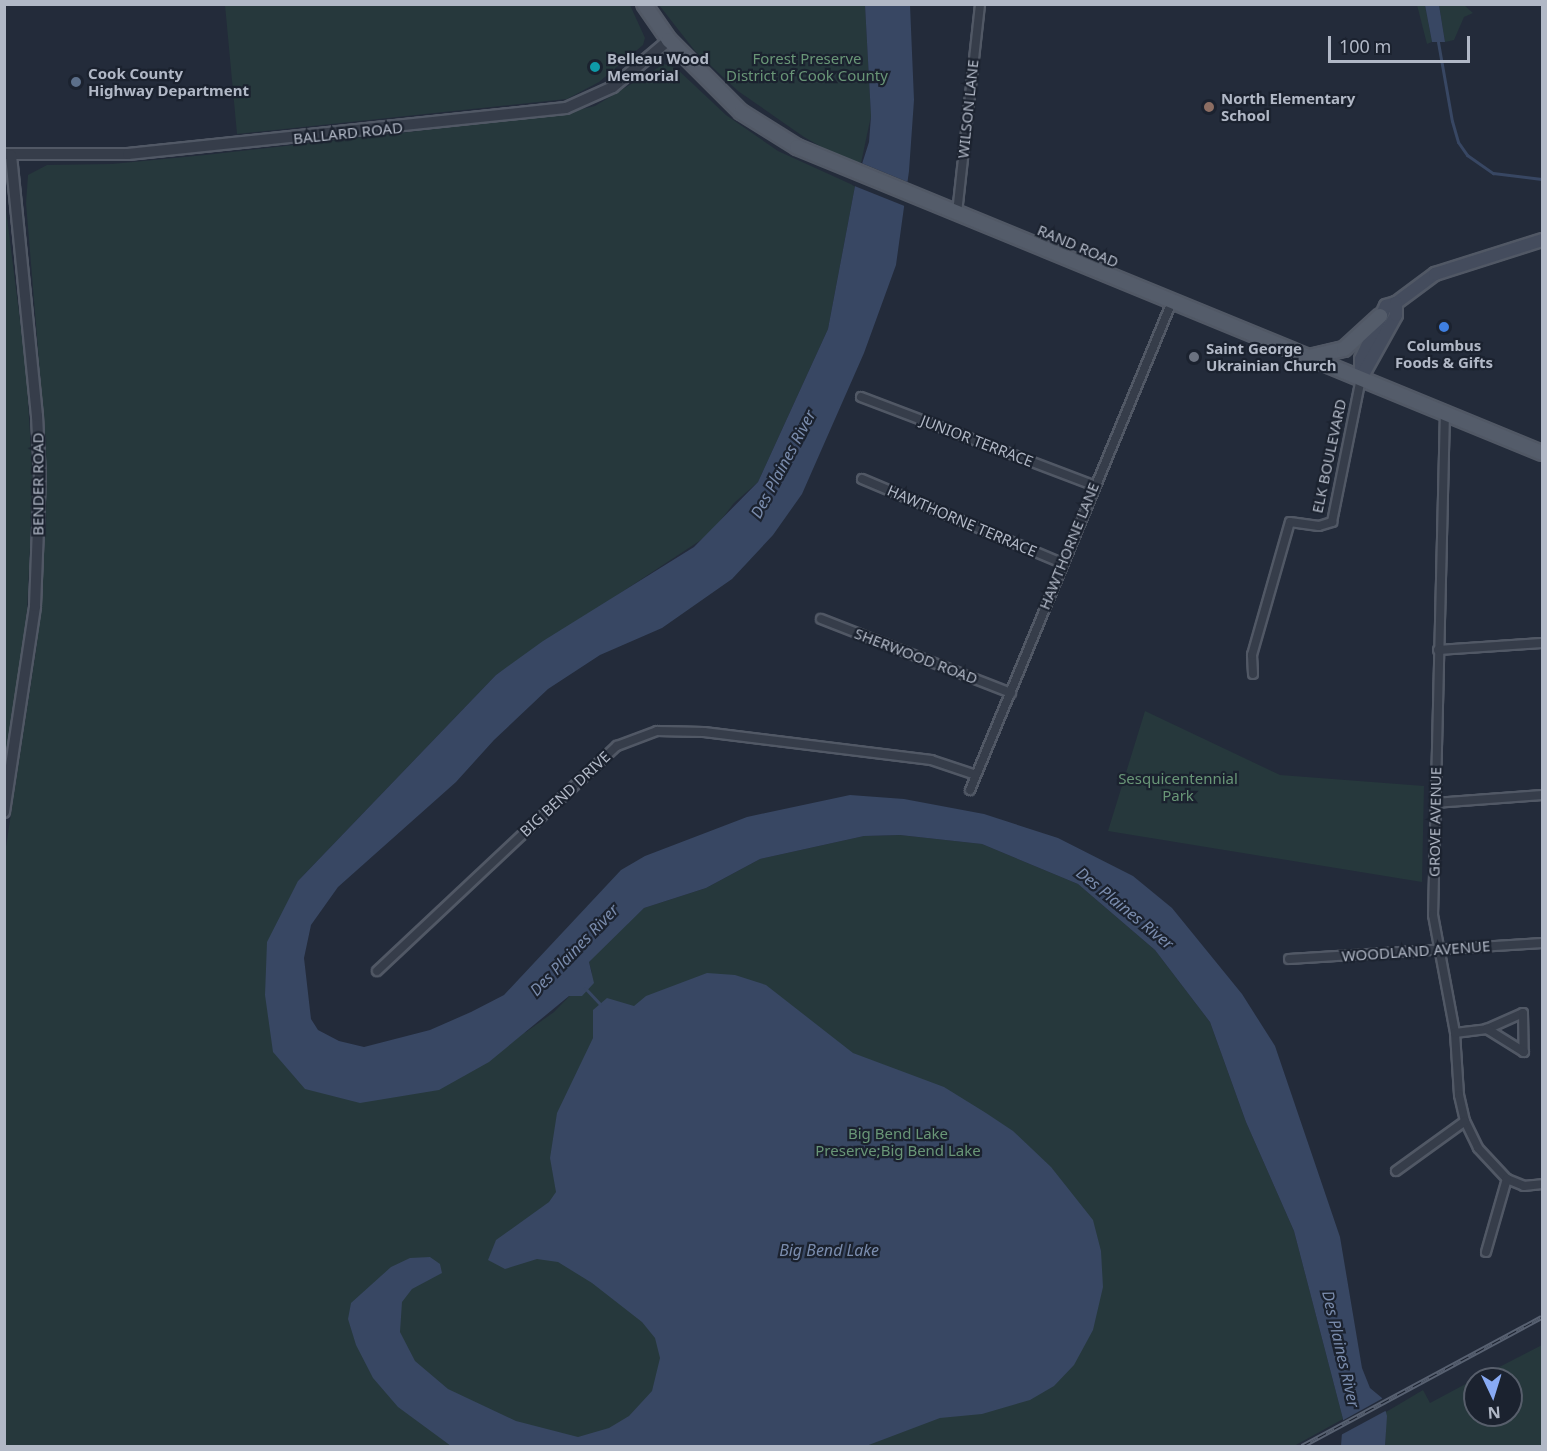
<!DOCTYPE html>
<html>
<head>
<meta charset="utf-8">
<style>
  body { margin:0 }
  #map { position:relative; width:1547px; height:1451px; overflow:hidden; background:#232b3a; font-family:"Noto Sans",sans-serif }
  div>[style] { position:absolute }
  .green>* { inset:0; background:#26383c }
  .water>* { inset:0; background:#384763 }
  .pier>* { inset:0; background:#232b3a }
  .stream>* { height:3px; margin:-1.5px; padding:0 1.5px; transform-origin:1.5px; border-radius:1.5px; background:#384763 }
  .roads { filter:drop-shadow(2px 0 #515865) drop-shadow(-2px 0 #515865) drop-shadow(0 2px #515865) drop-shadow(0 -2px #515865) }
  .minor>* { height:8px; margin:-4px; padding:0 4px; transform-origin:4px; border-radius:4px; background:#363d4a }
  .tertiary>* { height:10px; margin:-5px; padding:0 5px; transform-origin:5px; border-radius:5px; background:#363d4a }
  .secondary>* { height:12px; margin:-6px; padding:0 6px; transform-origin:6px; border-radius:6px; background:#444c5d }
  .primary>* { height:14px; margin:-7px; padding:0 7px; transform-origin:7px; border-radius:7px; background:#545c6a }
  .rail>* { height:5px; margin-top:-2.5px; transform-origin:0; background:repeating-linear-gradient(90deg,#1b222f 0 9px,#586171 0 18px); box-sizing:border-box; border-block:2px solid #586171 }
  .dots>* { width:16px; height:16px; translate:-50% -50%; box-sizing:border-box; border:3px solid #1b222f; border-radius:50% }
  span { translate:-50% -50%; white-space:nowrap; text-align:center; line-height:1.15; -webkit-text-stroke:4.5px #1b222f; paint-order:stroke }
  .poi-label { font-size:15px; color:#b1b8c6; font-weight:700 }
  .left { translate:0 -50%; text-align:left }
  .park-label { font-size:15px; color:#699677 }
  .street-label { font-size:15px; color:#b1b8c6 }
  .water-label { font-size:16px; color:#7a8cad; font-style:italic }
  .frame { position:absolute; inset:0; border:6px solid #b1b8c6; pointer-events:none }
  .north { position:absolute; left:1463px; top:1367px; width:60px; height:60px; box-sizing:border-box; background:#1b222f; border:2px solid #575e6b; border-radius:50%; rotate:176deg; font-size:16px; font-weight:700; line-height:24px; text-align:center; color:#b1b8c6 }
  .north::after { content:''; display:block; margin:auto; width:21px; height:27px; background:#88aaf4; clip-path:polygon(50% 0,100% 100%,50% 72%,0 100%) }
  .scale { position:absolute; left:1328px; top:36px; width:142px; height:27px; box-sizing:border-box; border:3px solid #b1b8c6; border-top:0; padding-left:8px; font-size:18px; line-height:21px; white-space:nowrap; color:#b1b8c6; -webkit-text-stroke:4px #1b222f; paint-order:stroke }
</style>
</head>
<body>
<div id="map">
  <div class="green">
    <i style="clip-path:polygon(225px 5px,630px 5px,645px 38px,643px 45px,599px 82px,567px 99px,237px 134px)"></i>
    <i style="clip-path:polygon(659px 5px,865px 5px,871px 116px,861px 163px,846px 161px,804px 137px,738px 91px,695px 51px)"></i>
    <i style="clip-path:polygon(1417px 5px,1425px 5px,1432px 42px,1427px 44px)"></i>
    <i style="clip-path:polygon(1439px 5px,1464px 5px,1473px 13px,1464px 17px,1454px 40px,1445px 42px)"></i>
    <i style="clip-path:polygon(664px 64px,676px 68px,726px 115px,778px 151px,855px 186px,828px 329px,758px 482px,734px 503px,710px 534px,496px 675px,298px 881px,305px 1089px,526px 1032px,554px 1012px,592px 973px,589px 962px,603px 945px,644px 908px,706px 888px,760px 859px,864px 836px,900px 835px,982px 844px,1078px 884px,1155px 950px,1210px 1022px,1246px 1122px,1294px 1231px,1343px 1419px,1294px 1446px,5px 1446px,5px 853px,37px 644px,46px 525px,46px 446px,26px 203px,28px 175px,47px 165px,112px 164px,205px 155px,551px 116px,595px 106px)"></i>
    <i style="clip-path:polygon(4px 194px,26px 368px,33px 484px,27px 611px,5px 772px)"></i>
    <i style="clip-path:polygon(1145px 711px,1280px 775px,1424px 786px,1422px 882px,1108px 831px)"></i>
    <i style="clip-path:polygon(1542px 1345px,1542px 1446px,1385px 1446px,1386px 1412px,1423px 1390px,1430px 1403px,1475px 1379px,1475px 1415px,1511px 1415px,1511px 1379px,1476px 1379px)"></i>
  </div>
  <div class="water">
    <i style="clip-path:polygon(865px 5px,910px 5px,914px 100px,909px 171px,896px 265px,864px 353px,802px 494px,773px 535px,732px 579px,662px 628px,600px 655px,548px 689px,494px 740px,456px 782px,338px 887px,311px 925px,304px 958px,311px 1019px,318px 1030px,339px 1041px,364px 1047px,430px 1030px,471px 1012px,504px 995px,621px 870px,645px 856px,747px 817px,850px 795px,904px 799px,984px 814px,1058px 838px,1133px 876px,1172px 908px,1242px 994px,1275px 1046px,1340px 1237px,1362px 1368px,1370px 1388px,1382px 1398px,1387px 1416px,1385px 1446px,1341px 1446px,1343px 1419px,1294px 1231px,1246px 1122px,1210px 1022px,1155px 950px,1078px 884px,982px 844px,900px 835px,864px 836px,760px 859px,706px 888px,644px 908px,589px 962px,594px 983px,582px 996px,569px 996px,489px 1062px,439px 1090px,360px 1103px,305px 1089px,273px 1052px,265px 995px,267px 942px,298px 881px,496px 675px,543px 641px,694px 547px,758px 482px,828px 329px,855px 186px,869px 142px,871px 116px)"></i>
    <i style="clip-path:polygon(1425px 5px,1439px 5px,1445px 42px,1432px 42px)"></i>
    <i style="clip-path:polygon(707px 973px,735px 975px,766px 985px,853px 1053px,944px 1087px,986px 1113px,1013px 1131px,1051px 1167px,1093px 1220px,1101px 1251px,1103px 1287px,1093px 1330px,1074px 1365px,1054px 1386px,1030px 1400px,982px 1414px,940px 1418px,866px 1446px,451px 1446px,398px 1407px,373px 1378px,356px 1345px,348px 1319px,351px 1303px,391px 1267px,410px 1258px,430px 1257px,440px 1264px,442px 1273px,412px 1289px,402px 1302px,400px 1332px,415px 1361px,448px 1389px,516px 1421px,578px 1437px,609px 1428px,629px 1416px,652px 1391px,660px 1358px,655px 1338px,642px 1322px,592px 1283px,558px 1262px,537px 1259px,505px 1269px,488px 1260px,496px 1240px,549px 1202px,556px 1192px,550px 1158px,557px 1113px,593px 1038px,593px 1010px,607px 998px,634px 1006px,646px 996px)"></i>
  </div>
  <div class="pier">
    <i style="clip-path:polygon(859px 162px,910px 183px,907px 207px,852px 185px)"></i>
    <i style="clip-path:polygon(1385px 1397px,1389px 1409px,1339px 1436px,1340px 1422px)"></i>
  </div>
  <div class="stream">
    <i style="left:1438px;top:42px;width:80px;rotate:80deg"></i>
    <i style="left:1452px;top:121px;width:22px;rotate:74deg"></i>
    <i style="left:1458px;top:142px;width:16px;rotate:55deg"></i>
    <i style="left:1467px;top:155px;width:32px;rotate:35deg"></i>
    <i style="left:1493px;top:173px;width:49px;rotate:7deg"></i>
    <i style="left:585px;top:988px;width:22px;rotate:47deg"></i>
  </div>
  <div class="roads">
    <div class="minor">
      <i style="left:957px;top:213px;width:210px;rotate:-83.7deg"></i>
      <i style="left:861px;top:397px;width:248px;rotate:20.8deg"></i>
      <i style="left:1445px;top:411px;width:504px;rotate:91.36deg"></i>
      <i style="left:1433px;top:915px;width:120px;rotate:79.4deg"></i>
      <i style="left:1455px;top:1033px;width:62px;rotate:86.3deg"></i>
      <i style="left:1459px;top:1095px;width:27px;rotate:77deg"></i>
      <i style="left:1465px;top:1121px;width:30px;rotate:64deg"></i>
      <i style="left:1478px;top:1148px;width:42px;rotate:46.9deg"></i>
      <i style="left:1507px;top:1179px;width:18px;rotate:22deg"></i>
      <i style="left:1524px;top:1186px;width:18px;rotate:-6deg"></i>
      <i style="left:862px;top:479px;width:217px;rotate:22.8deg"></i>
      <i style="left:821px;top:619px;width:204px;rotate:21.3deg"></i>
      <i style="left:1438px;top:650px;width:104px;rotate:-3.9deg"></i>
      <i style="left:1253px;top:674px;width:19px;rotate:-93deg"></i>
      <i style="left:1252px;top:655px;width:138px;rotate:-74.1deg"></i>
      <i style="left:1290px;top:522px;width:29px;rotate:8deg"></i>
      <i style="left:1319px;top:526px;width:14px;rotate:-17deg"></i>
      <i style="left:1332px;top:522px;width:147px;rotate:-78.6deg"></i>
      <i style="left:970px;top:790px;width:526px;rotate:-67.53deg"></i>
      <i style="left:1435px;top:803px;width:107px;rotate:-4.3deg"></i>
      <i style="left:1289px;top:959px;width:254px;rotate:-3.6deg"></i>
      <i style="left:377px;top:971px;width:329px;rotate:-43.2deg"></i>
      <i style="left:617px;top:746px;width:43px;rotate:-20.6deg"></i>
      <i style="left:657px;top:731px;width:47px;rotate:1.2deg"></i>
      <i style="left:704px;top:732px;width:229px;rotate:7deg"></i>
      <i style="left:931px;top:760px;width:47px;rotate:18.4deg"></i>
      <i style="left:1455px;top:1033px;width:32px;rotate:-7deg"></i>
      <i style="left:1487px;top:1029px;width:39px;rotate:-24deg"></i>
      <i style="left:1523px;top:1013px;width:39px;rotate:89deg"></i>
      <i style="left:1524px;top:1052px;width:44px;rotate:-148.1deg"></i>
      <i style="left:1396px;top:1171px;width:85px;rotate:-35.9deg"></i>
      <i style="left:1486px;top:1252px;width:76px;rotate:-74deg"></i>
    </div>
    <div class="tertiary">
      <i style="left:4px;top:154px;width:124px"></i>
      <i style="left:128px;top:154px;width:440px;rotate:-6deg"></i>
      <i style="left:566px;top:108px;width:51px;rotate:-24.1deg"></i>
      <i style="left:613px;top:87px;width:73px;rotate:-40deg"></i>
      <i style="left:4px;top:812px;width:208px;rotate:-81.4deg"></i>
      <i style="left:35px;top:606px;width:129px;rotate:-87.8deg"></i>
      <i style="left:40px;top:477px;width:61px;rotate:-92.8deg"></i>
      <i style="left:37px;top:416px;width:262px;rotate:-95.7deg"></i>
    </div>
    <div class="secondary">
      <i style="left:1361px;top:378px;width:19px;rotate:-90deg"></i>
      <i style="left:1361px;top:359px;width:59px;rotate:-64.7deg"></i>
      <i style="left:1386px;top:306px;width:10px;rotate:-17deg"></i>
      <i style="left:1396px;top:303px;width:49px;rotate:-36.6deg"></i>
      <i style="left:1435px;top:274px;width:112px;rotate:-17.6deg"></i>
      <i style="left:1361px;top:378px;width:72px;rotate:-60.9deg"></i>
      <i style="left:1396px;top:315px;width:12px;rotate:-90deg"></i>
    </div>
    <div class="primary">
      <i style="left:644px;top:4px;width:44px;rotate:55.2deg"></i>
      <i style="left:669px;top:40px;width:102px;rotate:45deg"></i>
      <i style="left:741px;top:112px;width:66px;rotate:32deg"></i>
      <i style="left:797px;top:147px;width:805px;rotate:22.33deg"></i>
      <i style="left:1309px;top:357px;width:36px;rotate:-13deg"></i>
      <i style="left:1344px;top:349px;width:49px;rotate:-42.5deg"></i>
    </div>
  </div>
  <div class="rail">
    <i style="left:1302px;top:1446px;width:272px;rotate:-28.3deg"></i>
  </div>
  <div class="dots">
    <i style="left:595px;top:67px;background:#0f9aa8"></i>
    <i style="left:76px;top:82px;background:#5c6f8a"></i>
    <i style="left:1209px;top:107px;background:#8d6e63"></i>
    <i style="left:1444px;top:327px;background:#3f7fe0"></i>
    <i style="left:1194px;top:357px;background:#6b7280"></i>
  </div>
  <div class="poi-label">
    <span class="left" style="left:607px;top:67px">Belleau Wood<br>Memorial</span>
    <span class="left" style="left:88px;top:82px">Cook County<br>Highway Department</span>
    <span class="left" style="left:1221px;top:107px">North Elementary<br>School</span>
    <span style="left:1444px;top:354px">Columbus<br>Foods &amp; Gifts</span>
    <span class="left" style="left:1206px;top:357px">Saint George<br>Ukrainian Church</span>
  </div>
  <div class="park-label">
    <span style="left:807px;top:67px">Forest Preserve<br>District of Cook County</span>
    <span style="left:1178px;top:787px">Sesquicentennial<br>Park</span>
    <span style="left:898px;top:1142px">Big Bend Lake<br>Preserve;Big Bend Lake</span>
  </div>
  <div class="street-label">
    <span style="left:968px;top:109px;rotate:-84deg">WILSON LANE</span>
    <span style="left:348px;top:133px;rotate:-6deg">BALLARD ROAD</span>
    <span style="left:1078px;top:246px;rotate:23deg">RAND ROAD</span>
    <span style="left:977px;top:441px;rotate:21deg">JUNIOR TERRACE</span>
    <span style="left:1329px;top:456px;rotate:-78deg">ELK BOULEVARD</span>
    <span style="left:38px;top:484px;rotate:-90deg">BENDER ROAD</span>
    <span style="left:962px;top:521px;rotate:23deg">HAWTHORNE TERRACE</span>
    <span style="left:1069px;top:546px;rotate:-68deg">HAWTHORNE LANE</span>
    <span style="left:916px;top:656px;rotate:21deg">SHERWOOD ROAD</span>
    <span style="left:565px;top:794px;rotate:-43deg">BIG BEND DRIVE</span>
    <span style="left:1435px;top:822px;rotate:-89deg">GROVE AVENUE</span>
    <span style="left:1416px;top:951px;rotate:-4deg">WOODLAND AVENUE</span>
  </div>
  <div class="water-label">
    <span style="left:783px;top:464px;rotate:-62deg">Des Plaines River</span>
    <span style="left:1125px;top:908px;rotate:39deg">Des Plaines River</span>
    <span style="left:574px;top:950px;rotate:-46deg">Des Plaines River</span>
    <span style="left:829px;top:1250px">Big Bend Lake</span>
    <span style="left:1341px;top:1349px;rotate:77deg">Des Plaines River</span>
  </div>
  <div class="frame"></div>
  <div class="north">N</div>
  <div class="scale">100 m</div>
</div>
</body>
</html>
